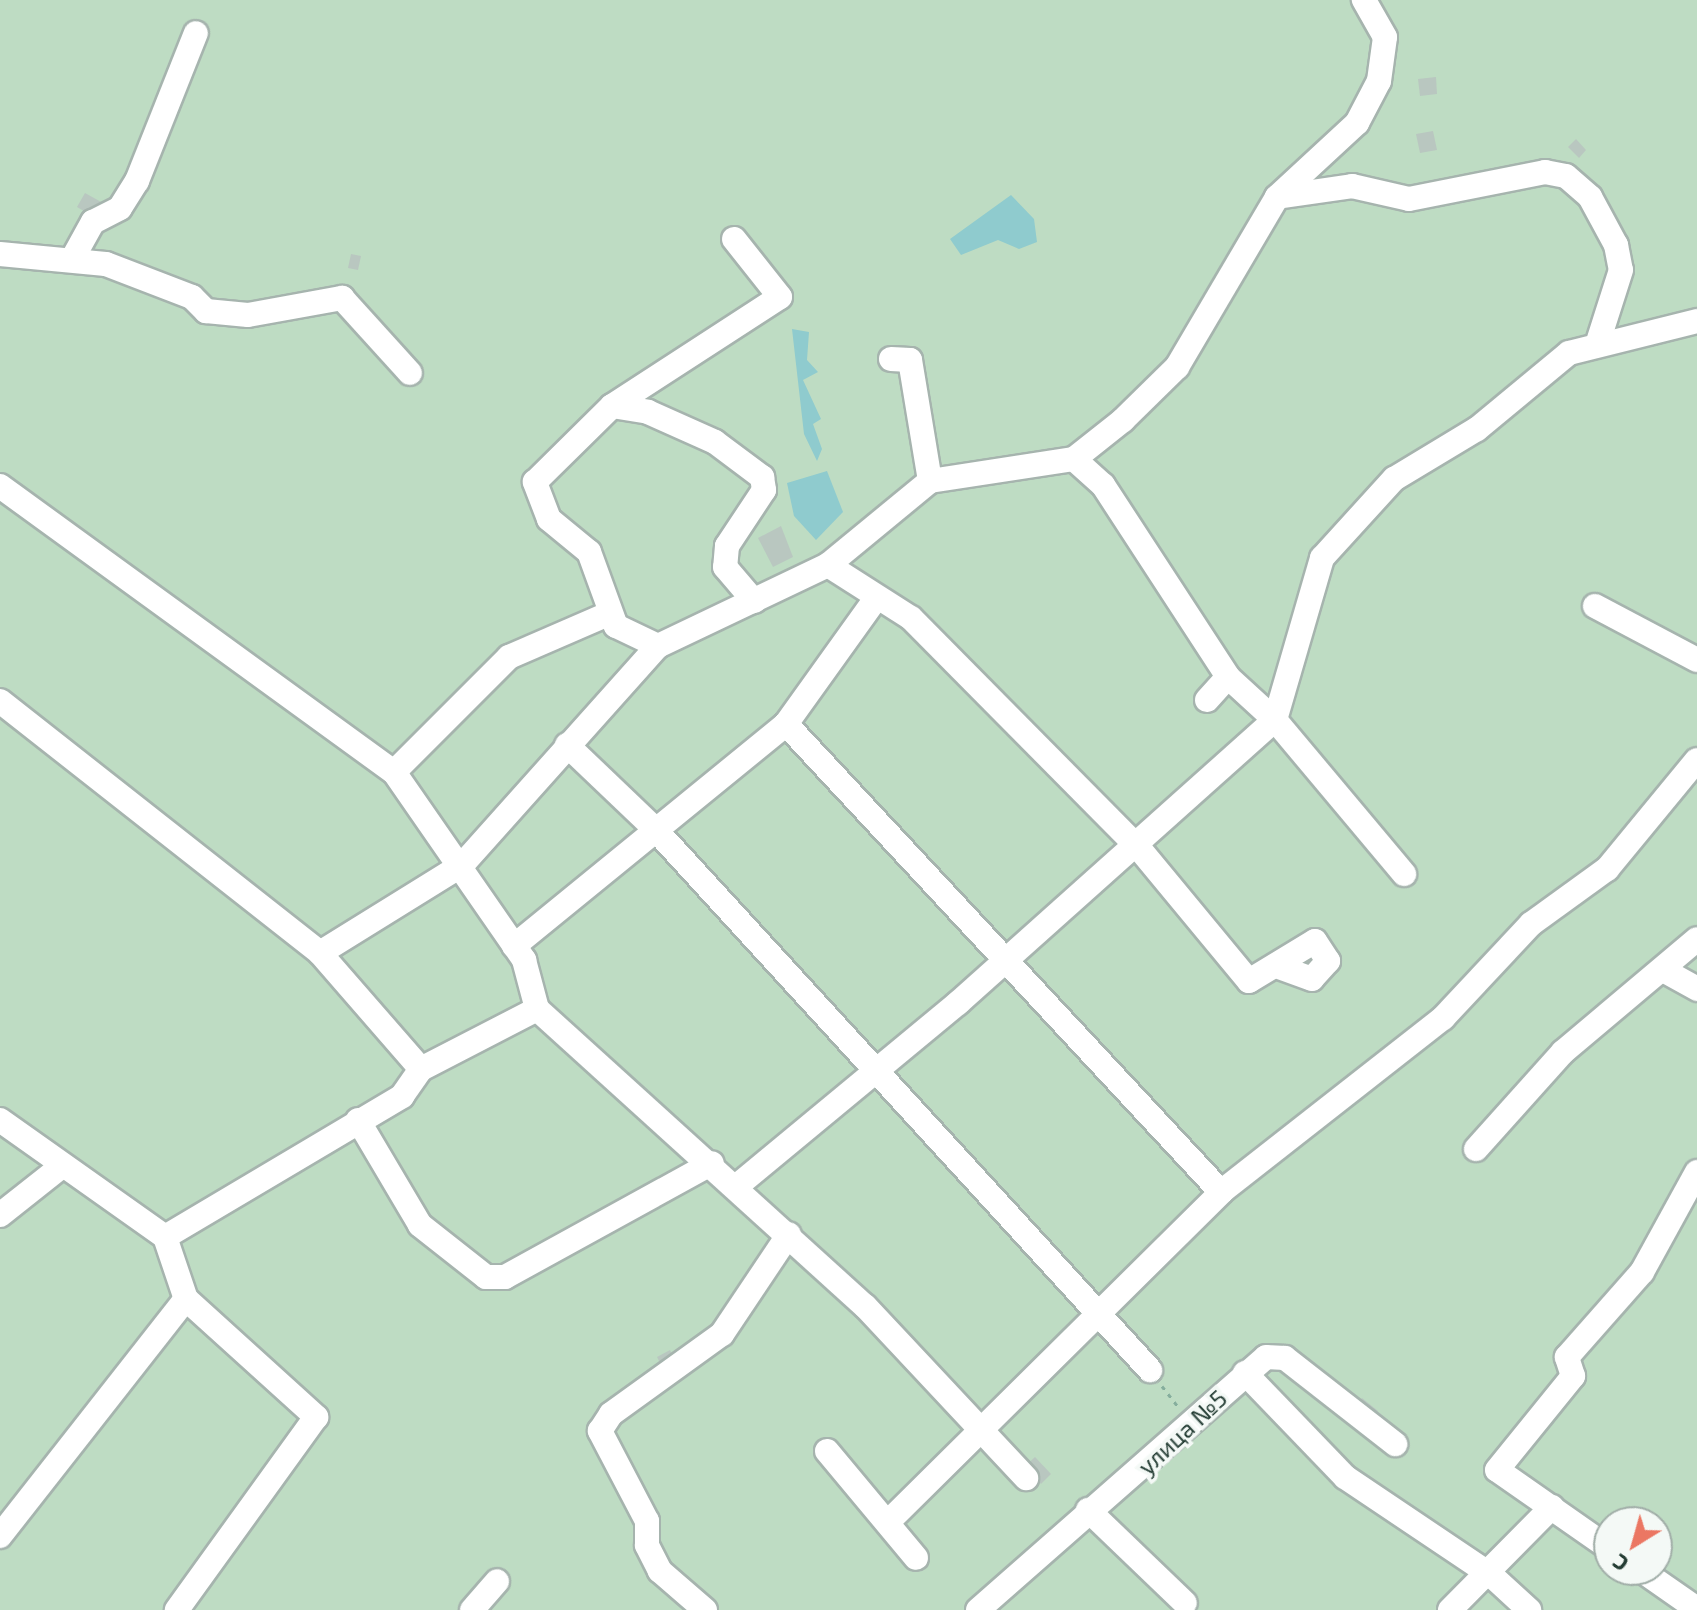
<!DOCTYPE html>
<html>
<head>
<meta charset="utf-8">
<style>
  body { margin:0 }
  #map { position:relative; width:1697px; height:1610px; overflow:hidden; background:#e3ece8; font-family:"Exo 2",sans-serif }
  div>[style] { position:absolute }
  .green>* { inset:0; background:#bedcc3 }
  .water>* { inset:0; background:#8fcbce }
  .building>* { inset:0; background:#b9c7c0 }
  .path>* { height:3px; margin-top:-1.5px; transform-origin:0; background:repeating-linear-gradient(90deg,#86ae9d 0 4px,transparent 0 10px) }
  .roads { filter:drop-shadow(2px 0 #a6b4ae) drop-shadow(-2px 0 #a6b4ae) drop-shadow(0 2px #a6b4ae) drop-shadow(0 -2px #a6b4ae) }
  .minor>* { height:24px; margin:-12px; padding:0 12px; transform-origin:12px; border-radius:12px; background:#fff }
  span { translate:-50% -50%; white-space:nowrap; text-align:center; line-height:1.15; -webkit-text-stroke:7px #f4f9f6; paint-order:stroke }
  .street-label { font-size:24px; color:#243d34 }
  .north { position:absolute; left:1593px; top:1506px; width:80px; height:80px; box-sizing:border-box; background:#f4f9f6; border:2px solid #a1aea8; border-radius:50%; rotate:217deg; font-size:22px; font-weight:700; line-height:32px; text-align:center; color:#243d34 }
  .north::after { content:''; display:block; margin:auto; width:28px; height:36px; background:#eb7763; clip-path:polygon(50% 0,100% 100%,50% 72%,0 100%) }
</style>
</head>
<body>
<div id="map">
  <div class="green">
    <i style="clip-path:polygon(evenodd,0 0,1697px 0,1697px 1610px,0 1610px,0 0,1609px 1522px,1657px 1522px,1657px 1570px,1609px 1570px,1609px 1522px)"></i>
  </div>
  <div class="water">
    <i style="clip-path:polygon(1011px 195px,1034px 219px,1037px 242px,1019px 249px,998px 240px,961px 255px,950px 239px)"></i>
    <i style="clip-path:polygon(792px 329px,809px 332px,807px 360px,818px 372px,803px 380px,821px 419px,813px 424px,822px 449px,817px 461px,804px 434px)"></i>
    <i style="clip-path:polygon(827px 471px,843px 512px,816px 540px,794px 516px,787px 483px)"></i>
  </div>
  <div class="building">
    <i style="clip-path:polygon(1436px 77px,1437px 94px,1420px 96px,1418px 79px)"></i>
    <i style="clip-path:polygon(1433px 131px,1437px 150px,1420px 153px,1416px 134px)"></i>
    <i style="clip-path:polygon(1576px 139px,1586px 150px,1579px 158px,1568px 147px)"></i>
    <i style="clip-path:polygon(85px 193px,103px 203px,94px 217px,77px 207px)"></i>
    <i style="clip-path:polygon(351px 254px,361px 256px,358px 270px,348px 268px)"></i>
    <i style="clip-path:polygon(781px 526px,793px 557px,773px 567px,758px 538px)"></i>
    <i style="clip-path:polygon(670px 1350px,675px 1361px,662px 1367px,657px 1357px)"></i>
    <i style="clip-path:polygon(1362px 1398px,1378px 1411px,1370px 1421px,1354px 1408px)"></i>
    <i style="clip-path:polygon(1035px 1457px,1051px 1474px,1041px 1484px,1024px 1467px)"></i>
  </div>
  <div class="path">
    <i style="left:1162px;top:1386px;width:28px;rotate:52deg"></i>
  </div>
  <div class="roads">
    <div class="minor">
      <i style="left:1277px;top:197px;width:76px;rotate:-8.3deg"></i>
      <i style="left:1352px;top:186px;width:58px;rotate:12.8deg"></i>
      <i style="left:1409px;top:199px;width:139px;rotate:-11.2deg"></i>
      <i style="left:1545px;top:172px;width:21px;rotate:11deg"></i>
      <i style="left:1566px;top:176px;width:32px;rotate:41deg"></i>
      <i style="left:1590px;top:197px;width:55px;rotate:61.6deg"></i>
      <i style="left:1616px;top:245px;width:25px;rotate:79deg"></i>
      <i style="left:1621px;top:270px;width:79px;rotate:107.7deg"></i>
      <i style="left:0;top:254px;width:106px;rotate:5.4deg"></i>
      <i style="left:106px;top:264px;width:92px;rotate:21deg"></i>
      <i style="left:192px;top:297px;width:20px;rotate:45deg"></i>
      <i style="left:206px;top:311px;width:42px;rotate:5.4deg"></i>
      <i style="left:248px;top:315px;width:96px;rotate:-10.3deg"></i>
      <i style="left:342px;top:298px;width:101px;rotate:47.8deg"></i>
      <i style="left:74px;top:256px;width:39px;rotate:-61deg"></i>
      <i style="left:93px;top:222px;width:30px;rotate:-27deg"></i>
      <i style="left:120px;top:208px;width:32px;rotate:-58deg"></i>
      <i style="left:137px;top:181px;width:159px;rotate:-68.3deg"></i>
      <i style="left:891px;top:359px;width:19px;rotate:3deg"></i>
      <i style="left:910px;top:360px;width:123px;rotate:80.6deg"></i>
      <i style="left:612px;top:406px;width:36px;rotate:9deg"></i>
      <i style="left:648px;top:412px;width:73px;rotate:24.1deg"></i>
      <i style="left:715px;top:442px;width:59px;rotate:36.7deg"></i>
      <i style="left:762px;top:477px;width:13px;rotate:81deg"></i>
      <i style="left:764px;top:490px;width:67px;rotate:123.5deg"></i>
      <i style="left:727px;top:546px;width:21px;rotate:95deg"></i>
      <i style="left:725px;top:567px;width:45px;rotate:49.5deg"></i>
      <i style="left:1074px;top:459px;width:39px;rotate:42deg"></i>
      <i style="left:1103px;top:485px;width:229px;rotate:56.9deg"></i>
      <i style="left:1228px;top:677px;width:64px;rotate:42.5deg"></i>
      <i style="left:1275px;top:720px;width:201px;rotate:50deg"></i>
      <i style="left:0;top:486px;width:487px;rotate:36deg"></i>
      <i style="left:394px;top:772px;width:229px;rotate:55.3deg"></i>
      <i style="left:524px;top:960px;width:51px;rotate:75.1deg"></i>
      <i style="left:537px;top:1009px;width:442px;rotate:42.2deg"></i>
      <i style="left:865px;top:1306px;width:236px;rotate:46.9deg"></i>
      <i style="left:828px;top:565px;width:98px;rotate:32.6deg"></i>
      <i style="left:911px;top:618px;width:322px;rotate:45.3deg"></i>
      <i style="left:1138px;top:847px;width:174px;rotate:50.4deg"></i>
      <i style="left:1249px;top:981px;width:77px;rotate:-31.2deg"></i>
      <i style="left:1315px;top:941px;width:24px;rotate:57deg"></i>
      <i style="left:1328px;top:961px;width:24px;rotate:132deg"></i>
      <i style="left:1312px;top:979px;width:33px;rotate:-160deg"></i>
      <i style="left:1595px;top:606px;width:115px;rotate:27.9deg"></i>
      <i style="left:658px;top:646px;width:47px;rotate:-154.5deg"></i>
      <i style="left:616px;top:626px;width:79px;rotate:-110deg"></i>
      <i style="left:589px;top:552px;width:52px;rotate:-140.5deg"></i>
      <i style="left:549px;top:519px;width:40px;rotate:-111deg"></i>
      <i style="left:535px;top:482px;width:108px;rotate:-44.6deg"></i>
      <i style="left:612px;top:406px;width:200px;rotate:-33deg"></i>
      <i style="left:780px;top:297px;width:74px;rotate:-128.4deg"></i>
      <i style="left:1207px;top:700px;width:31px;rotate:-48deg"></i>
      <i style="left:0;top:701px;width:407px;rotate:38.2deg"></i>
      <i style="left:320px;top:953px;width:154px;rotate:49deg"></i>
      <i style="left:421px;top:1069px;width:131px;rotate:-27.3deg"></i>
      <i style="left:786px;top:724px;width:639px;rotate:47.09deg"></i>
      <i style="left:567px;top:745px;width:120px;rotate:43.7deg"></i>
      <i style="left:654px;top:828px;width:735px;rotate:47.54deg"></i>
      <i style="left:394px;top:772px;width:163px;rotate:-45deg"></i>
      <i style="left:509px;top:657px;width:108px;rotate:-23.5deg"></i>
      <i style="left:514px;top:946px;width:351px;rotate:-39.2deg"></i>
      <i style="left:786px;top:724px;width:156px;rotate:-54.4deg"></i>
      <i style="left:320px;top:953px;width:167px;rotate:-31.8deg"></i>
      <i style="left:462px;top:865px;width:294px;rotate:-48.2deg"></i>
      <i style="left:658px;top:646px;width:188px;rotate:-25.5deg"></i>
      <i style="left:828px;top:565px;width:132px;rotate:-39.5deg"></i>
      <i style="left:930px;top:481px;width:146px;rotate:-8.7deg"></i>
      <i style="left:1074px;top:459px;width:63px;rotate:-38.5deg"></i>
      <i style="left:1123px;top:420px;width:76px;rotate:-44.5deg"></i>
      <i style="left:1177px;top:367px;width:197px;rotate:-59.5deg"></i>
      <i style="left:1277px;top:197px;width:109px;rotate:-42.8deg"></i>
      <i style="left:1357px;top:123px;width:47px;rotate:-62.4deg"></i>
      <i style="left:1379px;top:81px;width:44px;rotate:-82.2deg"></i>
      <i style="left:1385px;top:37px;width:43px;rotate:-119.6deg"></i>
      <i style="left:1665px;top:971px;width:37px;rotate:29deg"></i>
      <i style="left:0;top:1120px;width:202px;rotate:35.3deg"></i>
      <i style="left:165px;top:1237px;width:65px;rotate:71.3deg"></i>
      <i style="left:186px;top:1299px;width:176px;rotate:42.2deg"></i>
      <i style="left:316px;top:1417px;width:238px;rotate:125.8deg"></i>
      <i style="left:358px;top:1120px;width:122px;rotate:59.4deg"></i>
      <i style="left:420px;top:1225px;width:84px;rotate:38.2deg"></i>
      <i style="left:486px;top:1277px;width:19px"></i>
      <i style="left:505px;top:1277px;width:236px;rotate:-28.8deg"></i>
      <i style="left:1476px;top:1149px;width:130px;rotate:-48.1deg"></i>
      <i style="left:1563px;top:1052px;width:175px;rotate:-40.1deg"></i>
      <i style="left:738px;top:1185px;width:286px;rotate:-39.6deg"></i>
      <i style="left:958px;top:1003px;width:425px;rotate:-41.8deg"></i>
      <i style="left:1275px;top:720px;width:169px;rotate:-73.8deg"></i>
      <i style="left:1322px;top:558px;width:107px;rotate:-47.7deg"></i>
      <i style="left:1394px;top:479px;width:97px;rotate:-31.1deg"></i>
      <i style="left:1477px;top:429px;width:119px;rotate:-39.6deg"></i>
      <i style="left:1569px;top:353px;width:132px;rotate:-14deg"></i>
      <i style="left:0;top:1215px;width:80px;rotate:-38.4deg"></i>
      <i style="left:165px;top:1237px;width:276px;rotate:-30.7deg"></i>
      <i style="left:402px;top:1096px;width:33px;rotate:-55deg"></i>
      <i style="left:1245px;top:1373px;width:144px;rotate:46.1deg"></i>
      <i style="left:1345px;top:1477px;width:176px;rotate:33.9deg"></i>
      <i style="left:1491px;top:1575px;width:52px;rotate:42.6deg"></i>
      <i style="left:827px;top:1451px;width:139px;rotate:50.2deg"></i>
      <i style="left:1088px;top:1510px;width:134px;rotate:43.8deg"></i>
      <i style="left:891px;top:1519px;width:465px;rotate:-44.7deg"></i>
      <i style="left:1221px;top:1192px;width:282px;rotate:-38.1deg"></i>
      <i style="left:1443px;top:1018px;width:129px;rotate:-46.9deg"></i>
      <i style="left:1531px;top:924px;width:94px;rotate:-35.9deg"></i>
      <i style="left:1607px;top:869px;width:141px;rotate:-50.5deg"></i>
      <i style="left:0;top:1536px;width:301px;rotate:-51.9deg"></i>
      <i style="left:1609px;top:1548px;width:136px;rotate:-145.1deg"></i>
      <i style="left:1497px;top:1470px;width:121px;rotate:-51deg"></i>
      <i style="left:1573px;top:1376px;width:20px;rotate:-108deg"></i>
      <i style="left:1567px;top:1357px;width:113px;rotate:-48.6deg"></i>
      <i style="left:1642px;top:1272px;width:114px;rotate:-61.2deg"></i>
      <i style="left:1641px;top:1570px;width:68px;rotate:34.9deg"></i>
      <i style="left:472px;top:1610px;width:38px;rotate:-49deg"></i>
      <i style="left:705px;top:1610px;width:60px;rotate:-139.1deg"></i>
      <i style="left:660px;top:1571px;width:29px;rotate:-117deg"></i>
      <i style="left:647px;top:1545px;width:24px;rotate:-90deg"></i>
      <i style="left:647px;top:1521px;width:102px;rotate:-117.6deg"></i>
      <i style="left:600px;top:1431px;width:20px;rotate:-57deg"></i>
      <i style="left:611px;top:1414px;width:137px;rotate:-35.8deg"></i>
      <i style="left:722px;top:1334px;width:120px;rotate:-56.2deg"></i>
      <i style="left:978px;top:1610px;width:383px;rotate:-41.3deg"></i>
      <i style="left:1266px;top:1357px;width:19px;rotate:3deg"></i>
      <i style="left:1285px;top:1358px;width:140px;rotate:38deg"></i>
      <i style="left:1450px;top:1610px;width:145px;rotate:-45.3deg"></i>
    </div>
  </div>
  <div class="street-label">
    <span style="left:1182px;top:1432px;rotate:-43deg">улица №5</span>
  </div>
  <div class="north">С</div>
</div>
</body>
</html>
